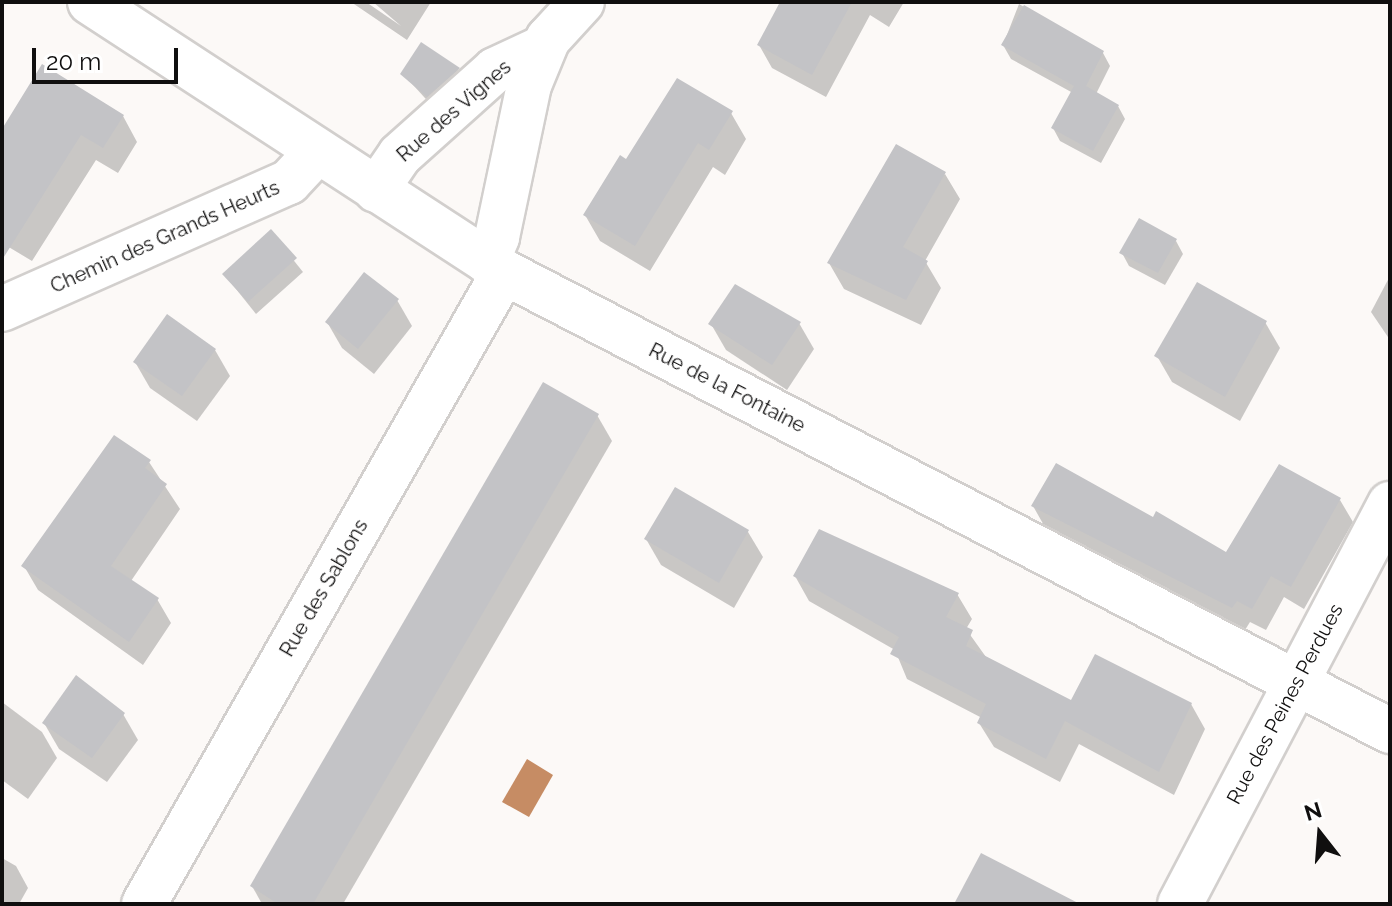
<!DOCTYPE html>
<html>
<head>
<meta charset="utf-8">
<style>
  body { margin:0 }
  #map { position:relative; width:1392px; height:906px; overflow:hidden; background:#fcf9f7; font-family:Raleway,sans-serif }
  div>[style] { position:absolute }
  .water>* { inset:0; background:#c68c64 }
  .shadow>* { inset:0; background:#0003 }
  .building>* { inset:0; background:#c3c3c6 }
  .roads { filter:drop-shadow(2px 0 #d2cfcd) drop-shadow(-2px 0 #d2cfcd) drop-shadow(0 2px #d2cfcd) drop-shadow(0 -2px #d2cfcd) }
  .minor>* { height:44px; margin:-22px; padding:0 22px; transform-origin:22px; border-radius:22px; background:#fff }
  span { translate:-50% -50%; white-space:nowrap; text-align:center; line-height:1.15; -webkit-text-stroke:6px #fff; paint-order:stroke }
  .street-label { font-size:20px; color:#100f0f }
  .frame { position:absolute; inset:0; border:4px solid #100f0f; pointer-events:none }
  .north { position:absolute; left:1280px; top:794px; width:80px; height:80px; -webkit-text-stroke:6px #fff; paint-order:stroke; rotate:343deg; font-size:22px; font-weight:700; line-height:32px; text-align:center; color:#100f0f }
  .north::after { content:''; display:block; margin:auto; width:28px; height:36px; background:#100f0f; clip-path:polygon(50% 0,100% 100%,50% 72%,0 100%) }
  .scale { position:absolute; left:32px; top:48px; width:146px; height:36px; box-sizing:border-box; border:4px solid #100f0f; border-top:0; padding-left:10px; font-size:24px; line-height:28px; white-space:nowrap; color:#100f0f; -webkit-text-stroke:6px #fff; paint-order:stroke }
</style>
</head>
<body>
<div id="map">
  <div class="water">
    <i style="clip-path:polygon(527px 759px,553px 775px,529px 817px,502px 802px)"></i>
  </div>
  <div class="shadow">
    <i style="clip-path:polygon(351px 2px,366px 2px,401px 26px,373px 2px,431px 2px,407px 40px)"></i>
    <i style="clip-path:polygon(783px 2px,904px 2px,889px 27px,870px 15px,826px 97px,772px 68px,759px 45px)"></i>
    <i style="clip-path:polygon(1019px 4px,1103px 53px,1110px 66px,1096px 94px,1118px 106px,1125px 119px,1101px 163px,1060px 141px,1053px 128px,1073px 93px,1011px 59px,1003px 45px)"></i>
    <i style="clip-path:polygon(458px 69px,466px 82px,435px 109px,403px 74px)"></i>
    <i style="clip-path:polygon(731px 113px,746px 139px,725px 175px,713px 167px,650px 271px,600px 241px,585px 215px,627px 162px)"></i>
    <i style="clip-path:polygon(123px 116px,137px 142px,118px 173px,96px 160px,32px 261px,2px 243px,2px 149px)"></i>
    <i style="clip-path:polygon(945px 174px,960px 199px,925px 261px,941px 288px,921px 325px,844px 289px,829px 263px)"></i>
    <i style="clip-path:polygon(271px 232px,303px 272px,256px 314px,224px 274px)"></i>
    <i style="clip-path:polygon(1176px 241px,1183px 254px,1165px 285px,1129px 266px,1122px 253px)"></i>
    <i style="clip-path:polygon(1390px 276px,1390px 340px,1371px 312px)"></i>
    <i style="clip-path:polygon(397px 300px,412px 326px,374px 374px,342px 348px,327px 322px)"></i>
    <i style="clip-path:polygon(1265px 322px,1280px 348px,1240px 421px,1172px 382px,1157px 356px)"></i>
    <i style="clip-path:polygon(799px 323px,814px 349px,787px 390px,726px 350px,711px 324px)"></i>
    <i style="clip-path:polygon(215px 350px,230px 376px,197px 421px,150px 388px,135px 362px)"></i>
    <i style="clip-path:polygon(597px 415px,612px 441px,343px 904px,262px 904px,252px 886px)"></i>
    <i style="clip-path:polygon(149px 462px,180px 509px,131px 581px,157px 599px,171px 623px,143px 665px,38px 590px,24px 566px)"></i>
    <i style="clip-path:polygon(1340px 500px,1353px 522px,1304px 609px,1284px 597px,1266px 630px,1250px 622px,1245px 630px,1046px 529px,1033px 506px,1154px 520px,1226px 555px)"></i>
    <i style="clip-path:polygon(748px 532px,763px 557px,734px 608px,661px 565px,646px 539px)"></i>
    <i style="clip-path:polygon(795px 576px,957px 594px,972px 619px,966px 629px,986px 657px,1072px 702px,1191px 704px,1205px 729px,1174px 795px,1079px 744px,1060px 782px,994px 747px,979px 723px,982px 718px,907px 679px,895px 650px,809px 601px)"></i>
    <i style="clip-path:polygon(2px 702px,42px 732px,57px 758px,28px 799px,2px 780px)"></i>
    <i style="clip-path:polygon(123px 714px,138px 740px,107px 782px,59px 749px,44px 723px)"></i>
    <i style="clip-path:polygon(2px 858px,16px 866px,28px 888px,19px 904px,2px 904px)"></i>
  </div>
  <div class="building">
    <i style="clip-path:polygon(780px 2px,852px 2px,812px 75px,757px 45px)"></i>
    <i style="clip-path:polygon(1024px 5px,1104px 51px,1086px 86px,1119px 105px,1093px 151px,1051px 128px,1074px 86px,1001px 45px)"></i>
    <i style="clip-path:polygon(421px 42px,460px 68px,427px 97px,400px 74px)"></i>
    <i style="clip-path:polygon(42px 64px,124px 115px,103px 148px,81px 135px,2px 260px,2px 129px)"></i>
    <i style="clip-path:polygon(677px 78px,733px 111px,709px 150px,698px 143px,635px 246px,583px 215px,620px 155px,626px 159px)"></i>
    <i style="clip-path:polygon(896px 144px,946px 172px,903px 247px,928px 261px,906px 300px,827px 263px)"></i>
    <i style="clip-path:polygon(1139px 218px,1177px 239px,1158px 273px,1119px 253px)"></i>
    <i style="clip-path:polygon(271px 229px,297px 258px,248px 302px,222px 274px)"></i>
    <i style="clip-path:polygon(364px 272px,399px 299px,358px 349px,325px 322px)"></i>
    <i style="clip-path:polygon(1197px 282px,1267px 321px,1225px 397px,1154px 356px)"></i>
    <i style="clip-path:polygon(735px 284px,801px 322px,772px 365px,708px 324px)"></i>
    <i style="clip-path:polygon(167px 314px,216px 349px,182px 396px,133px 362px)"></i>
    <i style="clip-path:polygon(543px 382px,599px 414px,313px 904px,278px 904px,250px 886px)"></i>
    <i style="clip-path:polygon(114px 435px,151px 460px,145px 468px,167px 484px,111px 566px,159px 598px,129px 642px,21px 566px)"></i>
    <i style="clip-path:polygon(1056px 463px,1153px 517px,1156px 511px,1226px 552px,1279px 464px,1341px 498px,1291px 587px,1271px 576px,1252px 609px,1237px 601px,1232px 608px,1031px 506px)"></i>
    <i style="clip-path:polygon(675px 487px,749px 530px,719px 583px,644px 539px)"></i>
    <i style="clip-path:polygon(819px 529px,959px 593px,946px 617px,973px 630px,966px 646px,1071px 700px,1095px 654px,1192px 703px,1159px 772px,1065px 721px,1046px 759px,977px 723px,986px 704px,890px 654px,899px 637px,793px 576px)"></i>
    <i style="clip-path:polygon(76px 675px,125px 713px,92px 758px,42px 723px)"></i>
    <i style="clip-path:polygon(981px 853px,1080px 904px,954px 904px)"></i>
  </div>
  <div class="roads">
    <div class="minor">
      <i style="left:90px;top:2px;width:494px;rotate:33.1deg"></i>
      <i style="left:504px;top:272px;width:998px;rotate:27.39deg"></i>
      <i style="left:376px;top:190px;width:42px;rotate:-55.6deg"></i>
      <i style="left:400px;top:155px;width:127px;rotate:-41.8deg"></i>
      <i style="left:495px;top:70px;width:54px;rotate:-25.1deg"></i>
      <i style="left:487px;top:261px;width:26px;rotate:-67deg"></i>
      <i style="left:497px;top:237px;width:155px;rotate:-78.1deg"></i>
      <i style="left:529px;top:85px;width:50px;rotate:-67.6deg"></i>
      <i style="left:548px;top:39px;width:50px;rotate:-47.4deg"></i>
      <i style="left:2px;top:309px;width:314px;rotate:-23.9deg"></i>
      <i style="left:289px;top:182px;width:41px;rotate:-47deg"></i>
      <i style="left:144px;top:904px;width:727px;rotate:-60.33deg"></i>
      <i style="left:1180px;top:904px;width:452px;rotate:-62.3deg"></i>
    </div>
  </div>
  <div class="street-label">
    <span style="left:454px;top:111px;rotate:-41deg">Rue des Vignes</span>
    <span style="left:165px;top:237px;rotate:-24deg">Chemin des Grands Heurts</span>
    <span style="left:727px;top:388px;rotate:27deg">Rue de la Fontaine</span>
    <span style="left:324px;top:588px;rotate:-60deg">Rue des Sablons</span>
    <span style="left:1285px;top:704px;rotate:-62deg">Rue des Peines Perdues</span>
  </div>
  <div class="frame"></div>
  <div class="north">N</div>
  <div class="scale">20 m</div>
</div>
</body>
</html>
